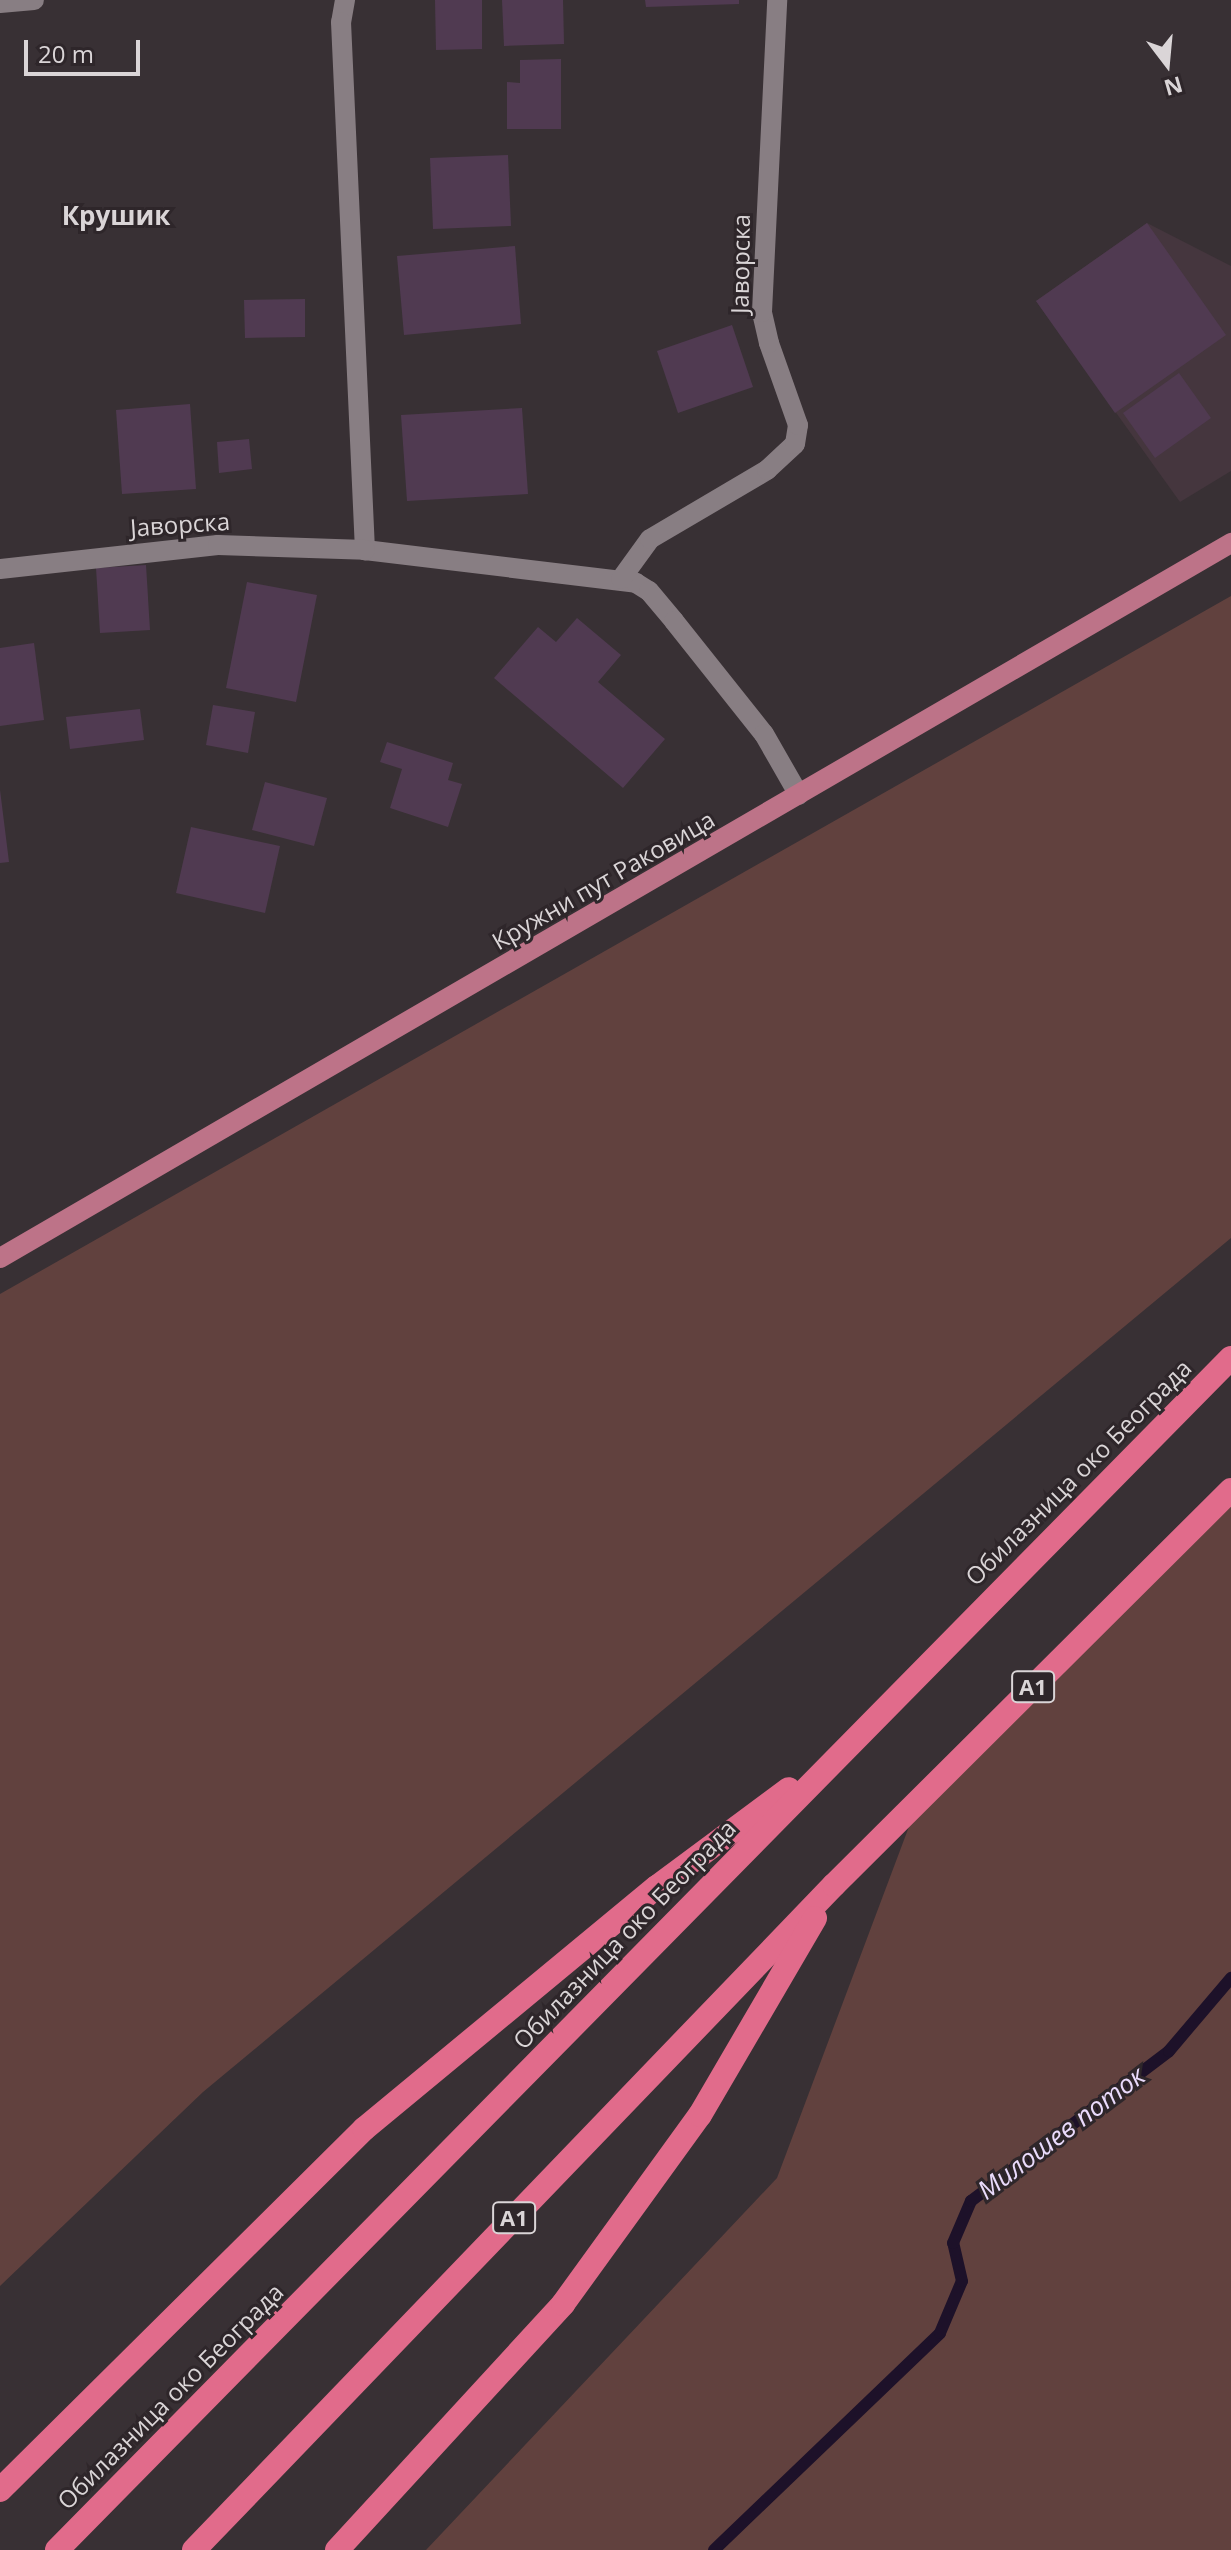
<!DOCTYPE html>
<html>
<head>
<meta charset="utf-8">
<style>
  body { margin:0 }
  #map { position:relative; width:1231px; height:2550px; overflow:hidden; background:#383034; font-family:"Open Sans",sans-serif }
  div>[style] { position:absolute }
  .built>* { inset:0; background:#45363e }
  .green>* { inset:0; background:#61413e }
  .stream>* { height:12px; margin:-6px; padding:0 6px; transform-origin:6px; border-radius:6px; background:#1d1129 }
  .building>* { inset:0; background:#503a51 }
  .minor>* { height:20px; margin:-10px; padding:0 10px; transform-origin:10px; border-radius:10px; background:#887e83 }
  .major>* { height:20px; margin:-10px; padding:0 10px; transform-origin:10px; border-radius:10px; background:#bd7388 }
  .highway>* { height:24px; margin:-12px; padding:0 12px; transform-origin:12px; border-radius:12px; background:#e16b8b }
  span { translate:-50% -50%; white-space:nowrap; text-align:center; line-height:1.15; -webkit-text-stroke:6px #2e262a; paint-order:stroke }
  .shield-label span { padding:2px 6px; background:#2e262a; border:2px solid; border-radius:6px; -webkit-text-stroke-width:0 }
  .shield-label { font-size:22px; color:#dad5d7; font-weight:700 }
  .street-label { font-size:24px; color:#dad5d7 }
  .neighbourhood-label { font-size:26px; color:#dad5d7; font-weight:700 }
  .water-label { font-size:26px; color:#eadbfc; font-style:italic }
  .north { position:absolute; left:1127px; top:24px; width:80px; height:80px; -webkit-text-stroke:6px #2e262a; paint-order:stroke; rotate:164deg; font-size:22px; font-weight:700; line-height:32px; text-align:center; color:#dad5d7 }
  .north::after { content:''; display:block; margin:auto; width:28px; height:36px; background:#dad5d7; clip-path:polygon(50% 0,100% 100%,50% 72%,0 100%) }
  .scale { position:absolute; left:24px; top:40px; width:116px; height:36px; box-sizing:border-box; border:4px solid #dad5d7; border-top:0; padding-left:10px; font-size:24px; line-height:28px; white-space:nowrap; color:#dad5d7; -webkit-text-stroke:6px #2e262a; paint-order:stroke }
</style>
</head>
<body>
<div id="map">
  <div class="built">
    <i style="clip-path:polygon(1147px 223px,1231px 266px,1231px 471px,1180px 502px,1036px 301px)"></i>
  </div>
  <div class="green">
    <i style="clip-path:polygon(1231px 596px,1231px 1238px,203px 2092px,0 2286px,0 1294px)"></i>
    <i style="clip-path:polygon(1231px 1495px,1231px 2550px,426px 2550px,777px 2178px,928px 1776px)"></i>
  </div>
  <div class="stream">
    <i style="left:714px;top:2550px;width:313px;rotate:-43.8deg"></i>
    <i style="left:940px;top:2333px;width:56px;rotate:-67.1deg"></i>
    <i style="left:962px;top:2281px;width:39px;rotate:-103deg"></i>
    <i style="left:953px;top:2243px;width:46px;rotate:-66.8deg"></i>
    <i style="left:971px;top:2201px;width:248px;rotate:-37.1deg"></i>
    <i style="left:1169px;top:2051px;width:96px;rotate:-49.7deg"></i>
  </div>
  <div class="building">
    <i style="clip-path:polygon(435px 0,482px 0,482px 49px,436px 50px)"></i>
    <i style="clip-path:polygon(502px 0,563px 0,564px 44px,504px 46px)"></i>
    <i style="clip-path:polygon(645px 0,739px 0,739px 4px,646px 7px)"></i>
    <i style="clip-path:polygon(561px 59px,561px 129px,507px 129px,507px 82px,520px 83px,520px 60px)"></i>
    <i style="clip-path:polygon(508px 155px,511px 226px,433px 229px,430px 158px)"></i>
    <i style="clip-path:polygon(1147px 223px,1226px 335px,1115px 413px,1036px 301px)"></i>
    <i style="clip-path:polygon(515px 246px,521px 324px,404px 335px,397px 256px)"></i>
    <i style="clip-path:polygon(305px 299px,305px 337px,245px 338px,244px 300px)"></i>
    <i style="clip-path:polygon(732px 325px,753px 387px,678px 413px,657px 351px)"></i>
    <i style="clip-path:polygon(1179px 373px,1211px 418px,1155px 458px,1123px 413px)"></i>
    <i style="clip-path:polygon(190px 404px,196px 489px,122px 494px,116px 410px)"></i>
    <i style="clip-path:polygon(522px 408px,528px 494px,407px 501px,401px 415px)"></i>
    <i style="clip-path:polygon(249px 439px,252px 469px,219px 473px,217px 442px)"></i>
    <i style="clip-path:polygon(146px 565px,150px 630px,100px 633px,96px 568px)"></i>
    <i style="clip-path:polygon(247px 582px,317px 595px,296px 702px,226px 688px)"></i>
    <i style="clip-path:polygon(577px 618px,621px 655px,598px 682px,665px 739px,623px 788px,494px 678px,538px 627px,556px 642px)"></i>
    <i style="clip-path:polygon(34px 643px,44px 720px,0 726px,0 648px)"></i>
    <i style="clip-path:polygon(213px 705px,255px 712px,248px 753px,206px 745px)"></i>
    <i style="clip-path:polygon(140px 709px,144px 740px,70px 749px,66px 717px)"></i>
    <i style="clip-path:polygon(387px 742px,453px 763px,448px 780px,462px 784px,448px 827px,390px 808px,402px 769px,380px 762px)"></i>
    <i style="clip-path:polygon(265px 782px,327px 798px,314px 846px,252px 830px)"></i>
    <i style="clip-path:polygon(0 790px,9px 862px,0 863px)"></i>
    <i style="clip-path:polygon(191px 827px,280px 846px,265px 913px,176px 893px)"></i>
  </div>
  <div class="minor">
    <i style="left:345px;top:0;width:22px;rotate:100deg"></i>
    <i style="left:341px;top:22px;width:529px;rotate:87.4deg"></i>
    <i style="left:365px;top:550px;width:273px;rotate:6.9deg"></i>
    <i style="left:636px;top:583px;width:15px;rotate:32deg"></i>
    <i style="left:649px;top:591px;width:39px;rotate:50deg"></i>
    <i style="left:674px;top:621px;width:144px;rotate:51.5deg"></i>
    <i style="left:764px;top:734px;width:70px;rotate:60.2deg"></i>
    <i style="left:0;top:3px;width:34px;rotate:-5deg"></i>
    <i style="left:0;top:569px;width:219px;rotate:-6.3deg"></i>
    <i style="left:218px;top:545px;width:147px;rotate:1.9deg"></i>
    <i style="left:621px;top:579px;width:49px;rotate:-54.1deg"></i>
    <i style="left:650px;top:539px;width:136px;rotate:-30.5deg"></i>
    <i style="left:767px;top:470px;width:38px;rotate:-43deg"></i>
    <i style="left:795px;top:444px;width:19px;rotate:-81deg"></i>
    <i style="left:798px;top:425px;width:87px;rotate:-109.5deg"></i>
    <i style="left:769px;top:343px;width:32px;rotate:-103deg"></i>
    <i style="left:762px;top:312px;width:312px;rotate:-87.2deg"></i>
  </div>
  <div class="major">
    <i style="left:0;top:1258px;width:1424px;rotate:-30.15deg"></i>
  </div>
  <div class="highway">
    <i style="left:0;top:2490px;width:513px;rotate:-44.76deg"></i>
    <i style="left:364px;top:2129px;width:380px;rotate:-39.6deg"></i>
    <i style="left:657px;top:1887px;width:164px;rotate:-36.6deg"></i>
    <i style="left:57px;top:2550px;width:1673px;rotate:-45.44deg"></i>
    <i style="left:194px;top:2550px;width:923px;rotate:-46.1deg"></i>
    <i style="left:834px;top:1885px;width:560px;rotate:-44.86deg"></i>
    <i style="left:337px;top:2550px;width:334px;rotate:-47.4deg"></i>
    <i style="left:563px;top:2304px;width:233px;rotate:-54.1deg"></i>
    <i style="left:700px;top:2115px;width:228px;rotate:-59.7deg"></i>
  </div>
  <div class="shield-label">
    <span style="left:1033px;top:1687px">A1</span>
    <span style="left:514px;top:2218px">A1</span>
  </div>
  <div class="street-label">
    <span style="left:740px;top:264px;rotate:-89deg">Јаворска</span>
    <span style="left:180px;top:524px;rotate:-4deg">Јаворска</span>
    <span style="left:603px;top:880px;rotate:-30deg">Кружни пут Раковица</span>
    <span style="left:1078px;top:1472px;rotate:-45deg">Обилазница око Београда</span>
    <span style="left:624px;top:1934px;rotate:-46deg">Обилазница око Београда</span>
    <span style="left:170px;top:2396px;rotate:-45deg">Обилазница око Београда</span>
  </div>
  <div class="neighbourhood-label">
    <span style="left:116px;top:216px">Крушик</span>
  </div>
  <div class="water-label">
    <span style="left:1061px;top:2133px;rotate:-37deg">Милошев поток</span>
  </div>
  <div class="north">N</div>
  <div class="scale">20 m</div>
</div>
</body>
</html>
